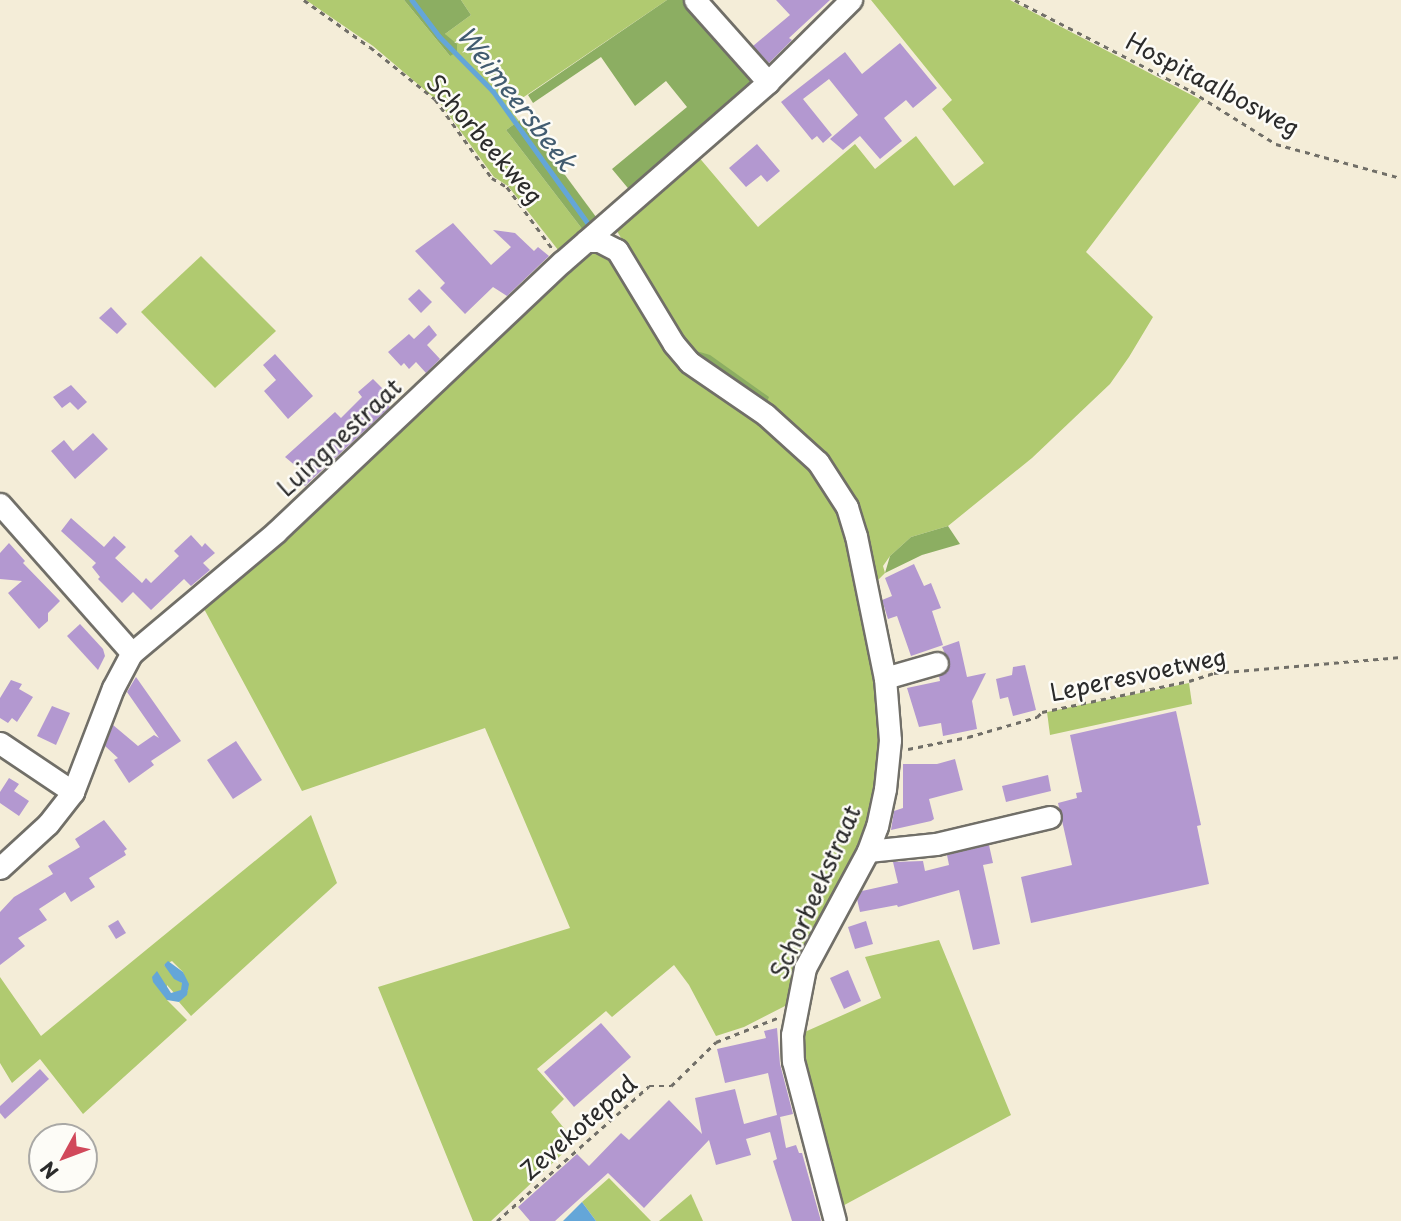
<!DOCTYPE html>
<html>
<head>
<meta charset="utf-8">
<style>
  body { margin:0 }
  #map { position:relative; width:1401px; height:1221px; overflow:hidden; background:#f4edd8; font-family:"Playpen Sans",sans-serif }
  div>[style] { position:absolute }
  .green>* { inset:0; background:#b0ca70 }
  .forest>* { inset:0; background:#8cae62 }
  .water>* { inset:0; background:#64a6d8 }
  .stream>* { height:4.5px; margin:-2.25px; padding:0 2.25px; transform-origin:2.25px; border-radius:2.25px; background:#64a6d8 }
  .building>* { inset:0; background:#b398d0 }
  .path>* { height:2.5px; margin-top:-1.25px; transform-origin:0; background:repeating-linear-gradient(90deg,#716f68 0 5px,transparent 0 10px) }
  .roads { filter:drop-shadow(2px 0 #716f68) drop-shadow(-2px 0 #716f68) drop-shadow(0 2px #716f68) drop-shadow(0 -2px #716f68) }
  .minor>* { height:21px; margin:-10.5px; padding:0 10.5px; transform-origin:10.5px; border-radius:10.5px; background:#fff }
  span { translate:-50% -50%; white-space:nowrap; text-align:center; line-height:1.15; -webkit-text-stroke:5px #fdfcf7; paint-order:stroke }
  .street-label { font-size:24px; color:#2b2b2b }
  .water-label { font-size:26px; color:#425c70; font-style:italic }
  .north { position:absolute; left:28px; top:1123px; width:70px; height:70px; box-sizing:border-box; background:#fdfcf7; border:2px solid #a9a8a5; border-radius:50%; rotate:229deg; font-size:19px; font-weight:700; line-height:28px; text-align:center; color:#2b2b2b }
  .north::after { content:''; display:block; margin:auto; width:24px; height:32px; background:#d1495b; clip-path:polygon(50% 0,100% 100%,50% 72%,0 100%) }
</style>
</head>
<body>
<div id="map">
  <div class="green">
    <i style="clip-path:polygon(306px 0,404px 0,450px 56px,445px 34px,471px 15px,461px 0,667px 0,509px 107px,519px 121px,506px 130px,586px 234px,562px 255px,508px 186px,494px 177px,440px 103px,373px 46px)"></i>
    <i style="clip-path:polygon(871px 0,1010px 0,1201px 100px,1086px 252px,1153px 317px,1129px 357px,1110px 384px,1032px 458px,948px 526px,911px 537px,890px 556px,883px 566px,885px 573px,873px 585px,848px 496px,690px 355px,614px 226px,697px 155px,758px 227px,855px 144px,875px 169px,916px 136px,954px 186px,984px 163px,942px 109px,952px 100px)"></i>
    <i style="clip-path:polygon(593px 250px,611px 251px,656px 328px,775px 430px,829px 489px,843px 515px,882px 718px,874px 812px,855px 862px,800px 964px,787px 1005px,744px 1027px,716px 1036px,689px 985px,674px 965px,612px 1017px,606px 1011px,537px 1069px,564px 1099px,551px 1112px,575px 1142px,491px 1221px,473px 1221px,378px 987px,570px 928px,485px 728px,302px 791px,203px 607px)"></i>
    <i style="clip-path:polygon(201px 256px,276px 331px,215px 388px,141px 312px)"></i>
    <i style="clip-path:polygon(1189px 683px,1192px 704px,1050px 735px,1047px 712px)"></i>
    <i style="clip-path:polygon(311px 815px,337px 883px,191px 1016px,179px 1002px,188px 990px,183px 972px,172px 961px,164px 965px,182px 983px,182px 990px,175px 994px,167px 985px,167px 1000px,187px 1020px,83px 1114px,40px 1059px,12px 1083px,0 1063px,0 977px,41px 1036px)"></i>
    <i style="clip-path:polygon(939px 940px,1011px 1115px,837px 1209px,798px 1035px,881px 998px,865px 957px)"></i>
    <i style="clip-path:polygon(609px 1178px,651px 1221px,596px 1221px,582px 1202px)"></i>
    <i style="clip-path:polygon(691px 1194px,703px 1221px,659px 1221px)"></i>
  </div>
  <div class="forest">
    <i style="clip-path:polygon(404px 0,461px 0,471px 15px,445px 34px,457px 44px,457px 52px,450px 56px)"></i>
    <i style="clip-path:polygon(667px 0,690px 0,756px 83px,632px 193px,612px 169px,687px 107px,666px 81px,635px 106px,601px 57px,533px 103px,528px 95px)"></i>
    <i style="clip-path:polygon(523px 118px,599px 221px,586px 234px,506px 130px)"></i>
    <i style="clip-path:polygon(693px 350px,710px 355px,769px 397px,764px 409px,690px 355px)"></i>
    <i style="clip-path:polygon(948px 526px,960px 544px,922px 555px,885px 573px,890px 556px,911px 537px)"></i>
  </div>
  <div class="water">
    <i style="clip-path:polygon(168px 961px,183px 972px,189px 984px,187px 995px,179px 1002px,167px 1000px,153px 982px,152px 977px,157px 971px,171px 993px,181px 990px,182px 983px,174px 979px,164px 965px)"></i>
    <i style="clip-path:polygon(582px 1202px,596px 1221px,563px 1221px)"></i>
  </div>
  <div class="stream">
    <i style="left:412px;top:0;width:45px;rotate:53.1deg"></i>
    <i style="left:439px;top:36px;width:77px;rotate:45.5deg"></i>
    <i style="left:493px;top:91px;width:163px;rotate:54.3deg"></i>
  </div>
  <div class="building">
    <i style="clip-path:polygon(776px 0,830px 0,789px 38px,792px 40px,769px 63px,753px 46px,790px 15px)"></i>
    <i style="clip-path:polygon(900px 43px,937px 88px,913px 108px,906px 100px,884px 118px,902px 141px,880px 159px,860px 136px,843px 150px,830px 139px,858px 115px,829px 79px,803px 99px,832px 135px,823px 143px,817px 136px,812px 140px,781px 102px,845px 52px,862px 74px)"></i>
    <i style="clip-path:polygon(757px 144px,780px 171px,767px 182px,761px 175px,746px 187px,729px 168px)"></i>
    <i style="clip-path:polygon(453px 223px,491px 265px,511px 247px,493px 230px,515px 233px,534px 251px,538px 247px,549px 256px,507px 296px,493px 287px,465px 314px,440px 288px,445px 283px,415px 251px)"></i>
    <i style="clip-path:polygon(419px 289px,432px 302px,421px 313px,408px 299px)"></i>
    <i style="clip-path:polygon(111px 307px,127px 324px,117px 334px,99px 318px)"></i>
    <i style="clip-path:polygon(429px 325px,437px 335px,427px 345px,440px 359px,426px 373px,416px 362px,409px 369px,404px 363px,401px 366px,388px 352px,409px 334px,414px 339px)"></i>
    <i style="clip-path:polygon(275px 354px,313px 396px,288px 419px,264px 391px,276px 380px,263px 365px)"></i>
    <i style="clip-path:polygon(373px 379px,391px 397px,385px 402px,390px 407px,305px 486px,297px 478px,303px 472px,285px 457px,335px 412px,341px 418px,362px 397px,358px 392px)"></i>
    <i style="clip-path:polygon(71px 385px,87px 402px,78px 410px,70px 402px,62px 408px,53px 397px)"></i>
    <i style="clip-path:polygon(93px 433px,108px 449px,75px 479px,51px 451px,64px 440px,73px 451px)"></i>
    <i style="clip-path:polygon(71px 518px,104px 547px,114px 536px,126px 547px,115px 558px,142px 583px,146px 578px,151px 583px,179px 556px,174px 551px,191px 535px,202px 547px,205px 543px,215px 553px,203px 563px,210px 570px,191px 586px,184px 579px,151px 610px,133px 592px,122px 603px,98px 579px,100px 577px,92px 567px,96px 563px,61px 531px)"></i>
    <i style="clip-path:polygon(9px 543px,25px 561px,23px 563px,60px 601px,48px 613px,48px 621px,39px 629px,8px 593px,22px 581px,0 579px,0 553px)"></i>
    <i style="clip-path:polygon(914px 564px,924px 586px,931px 583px,941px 608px,932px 611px,943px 645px,911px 656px,897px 616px,888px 619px,882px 600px,892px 596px,885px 578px)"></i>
    <i style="clip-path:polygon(80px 624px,103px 649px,105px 656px,98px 670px,67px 636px)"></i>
    <i style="clip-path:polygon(959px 641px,967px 677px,986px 673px,972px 701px,977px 729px,943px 736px,941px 723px,919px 727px,907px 688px,940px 681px,939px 676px,947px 672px,950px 665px,942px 647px)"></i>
    <i style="clip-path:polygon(1025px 665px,1036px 710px,1013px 716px,1008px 697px,1000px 699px,996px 679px,1012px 675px,1013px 667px)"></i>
    <i style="clip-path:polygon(136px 677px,181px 741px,151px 761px,154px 765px,129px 783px,114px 760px,118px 758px,105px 746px,113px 725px,138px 746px,154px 735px,159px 738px,127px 692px)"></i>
    <i style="clip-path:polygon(11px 680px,22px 684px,19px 689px,33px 697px,17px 722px,12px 718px,8px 723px,0 718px,0 698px)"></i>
    <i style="clip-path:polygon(52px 706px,70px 713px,56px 745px,37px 736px)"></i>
    <i style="clip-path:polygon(1176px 711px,1201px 825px,1197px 826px,1209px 884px,1031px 923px,1021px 877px,1072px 865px,1058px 803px,1077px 798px,1076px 793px,1082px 792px,1070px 735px)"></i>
    <i style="clip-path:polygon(236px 741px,262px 780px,233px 799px,207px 760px)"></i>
    <i style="clip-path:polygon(955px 759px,963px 790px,929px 799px,934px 819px,931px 821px,891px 830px,894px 811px,903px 808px,903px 764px,937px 764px)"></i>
    <i style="clip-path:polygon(1048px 775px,1051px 791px,1006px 802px,1002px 786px)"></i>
    <i style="clip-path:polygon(9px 778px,19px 784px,14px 791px,29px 801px,19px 816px,0 803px,0 792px)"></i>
    <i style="clip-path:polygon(104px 820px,127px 849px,124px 851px,126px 855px,89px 878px,95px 887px,77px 898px,71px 902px,65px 892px,39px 909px,47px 920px,18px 938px,25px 946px,0 965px,0 912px,14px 897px,53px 874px,48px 866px,80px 847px,75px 839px)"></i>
    <i style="clip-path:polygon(989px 845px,993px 863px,983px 865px,1000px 944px,973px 950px,959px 890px,898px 907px,897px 905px,860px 912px,857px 899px,862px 891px,898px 883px,893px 862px,923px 861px,925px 871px,949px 865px,947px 855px)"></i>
    <i style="clip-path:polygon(118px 920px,126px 933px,116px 939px,108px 926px)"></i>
    <i style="clip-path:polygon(866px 921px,873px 944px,855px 949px,848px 927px)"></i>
    <i style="clip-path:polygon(848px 970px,861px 1001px,844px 1009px,830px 978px)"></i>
    <i style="clip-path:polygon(601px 1023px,631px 1057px,574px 1107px,544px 1072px)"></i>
    <i style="clip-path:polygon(777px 1028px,780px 1064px,793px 1114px,780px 1117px,786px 1148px,796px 1145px,799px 1153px,802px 1153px,821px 1221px,792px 1221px,773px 1161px,777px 1159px,770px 1132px,746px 1139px,751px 1155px,716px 1165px,709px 1140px,644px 1208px,608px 1173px,555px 1221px,530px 1221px,518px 1207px,577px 1154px,589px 1166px,621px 1133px,629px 1140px,669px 1100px,702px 1134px,695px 1098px,735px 1089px,744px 1124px,777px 1115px,768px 1073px,725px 1083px,717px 1049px,766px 1038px,764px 1031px)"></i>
    <i style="clip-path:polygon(40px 1069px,49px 1079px,5px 1119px,0 1113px,0 1106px)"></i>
  </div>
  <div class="path">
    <i style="left:304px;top:0;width:81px;rotate:35.5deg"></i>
    <i style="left:370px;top:47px;width:83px;rotate:38.7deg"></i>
    <i style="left:435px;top:99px;width:97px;rotate:54.2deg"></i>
    <i style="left:492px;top:178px;width:17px;rotate:31deg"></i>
    <i style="left:507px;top:187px;width:76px;rotate:53.6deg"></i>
    <i style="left:1015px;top:0;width:198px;rotate:27.3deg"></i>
    <i style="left:1191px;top:91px;width:100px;rotate:31.9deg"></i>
    <i style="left:1276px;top:144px;width:130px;rotate:15.2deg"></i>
    <i style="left:908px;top:749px;width:61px;rotate:-11.3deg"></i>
    <i style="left:968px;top:737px;width:72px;rotate:-16.2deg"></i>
    <i style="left:1037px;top:717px;width:7px;rotate:-45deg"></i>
    <i style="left:1042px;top:712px;width:150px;rotate:-11.9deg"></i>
    <i style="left:1189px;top:681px;width:26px;rotate:-18deg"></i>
    <i style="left:1214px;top:673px;width:188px;rotate:-4.9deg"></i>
    <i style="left:497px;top:1221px;width:203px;rotate:-41.6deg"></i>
    <i style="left:649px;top:1086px;width:22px"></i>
    <i style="left:671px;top:1086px;width:63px;rotate:-44.4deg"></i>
    <i style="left:716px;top:1042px;width:66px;rotate:-21.5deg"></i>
  </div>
  <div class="roads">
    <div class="minor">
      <i style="left:695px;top:0;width:110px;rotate:48.3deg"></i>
      <i style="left:586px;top:241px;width:13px"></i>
      <i style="left:599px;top:241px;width:20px;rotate:27deg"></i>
      <i style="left:617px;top:250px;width:110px;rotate:58.8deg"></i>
      <i style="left:674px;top:344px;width:23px;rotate:50deg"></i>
      <i style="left:689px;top:362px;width:93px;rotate:34.5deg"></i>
      <i style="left:766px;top:415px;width:70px;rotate:42.1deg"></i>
      <i style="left:818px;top:462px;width:54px;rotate:57.2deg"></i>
      <i style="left:847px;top:507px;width:30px;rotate:73deg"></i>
      <i style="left:856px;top:536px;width:145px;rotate:78.5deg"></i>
      <i style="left:885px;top:678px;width:62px;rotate:85.4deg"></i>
      <i style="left:890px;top:740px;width:49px;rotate:95.8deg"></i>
      <i style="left:885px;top:789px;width:38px;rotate:102deg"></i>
      <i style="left:877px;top:826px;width:27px;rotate:110deg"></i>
      <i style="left:868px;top:851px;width:133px;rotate:118.3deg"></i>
      <i style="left:805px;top:968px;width:68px;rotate:101deg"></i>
      <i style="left:792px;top:1035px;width:26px;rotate:88deg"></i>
      <i style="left:793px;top:1061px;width:165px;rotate:75.3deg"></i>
      <i style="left:0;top:504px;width:199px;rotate:48.5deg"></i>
      <i style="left:885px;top:678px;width:54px;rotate:-16.1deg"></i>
      <i style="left:0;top:743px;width:88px;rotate:33.9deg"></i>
      <i style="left:868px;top:851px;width:68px;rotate:-5.9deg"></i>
      <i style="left:936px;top:844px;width:117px;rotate:-13.3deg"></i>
      <i style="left:0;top:868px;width:65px;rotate:-42.5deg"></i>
      <i style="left:48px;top:824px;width:41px;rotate:-52deg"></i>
      <i style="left:73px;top:792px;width:111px;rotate:-69deg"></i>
      <i style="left:113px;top:688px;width:40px;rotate:-62deg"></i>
      <i style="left:132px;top:653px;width:188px;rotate:-40deg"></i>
      <i style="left:276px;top:532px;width:393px;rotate:-43.4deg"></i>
      <i style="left:562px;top:262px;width:274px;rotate:-41.1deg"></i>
      <i style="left:768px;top:82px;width:117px;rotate:-44.7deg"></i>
    </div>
  </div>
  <div class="street-label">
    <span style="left:1213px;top:84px;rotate:28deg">Hospitaalbosweg</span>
    <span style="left:485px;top:139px;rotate:49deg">Schorbeekweg</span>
    <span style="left:339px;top:437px;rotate:-43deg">Luingnestraat</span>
    <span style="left:1138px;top:674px;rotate:-12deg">Leperesvoetweg</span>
    <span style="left:815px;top:892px;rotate:-66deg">Schorbeekstraat</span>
    <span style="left:578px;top:1127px;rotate:-41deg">Zevekotepad</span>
  </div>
  <div class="water-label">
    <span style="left:517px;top:98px;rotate:52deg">Weimeersbeek</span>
  </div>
  <div class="north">N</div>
</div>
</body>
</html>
